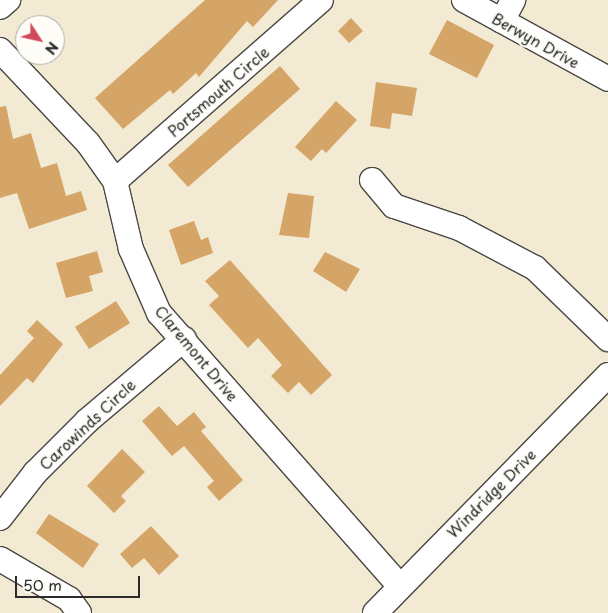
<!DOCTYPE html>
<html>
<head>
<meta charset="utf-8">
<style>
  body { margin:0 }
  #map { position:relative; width:608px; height:613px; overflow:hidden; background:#f2ead3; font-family:"Playpen Sans",sans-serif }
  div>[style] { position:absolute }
  .building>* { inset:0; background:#d5a567 }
  .roads { filter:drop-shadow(1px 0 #494844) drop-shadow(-1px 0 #494844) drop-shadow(0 1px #494844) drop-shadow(0 -1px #494844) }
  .minor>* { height:24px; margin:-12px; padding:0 12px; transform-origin:12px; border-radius:12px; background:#fff }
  span { translate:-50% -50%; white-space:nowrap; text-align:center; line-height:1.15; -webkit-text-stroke:4.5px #fdfcf7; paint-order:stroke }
  .street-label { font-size:15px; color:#2b2b2b }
  .north { position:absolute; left:15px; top:15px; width:50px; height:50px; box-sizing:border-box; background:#fdfcf7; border:1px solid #a9a8a5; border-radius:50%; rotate:125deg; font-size:14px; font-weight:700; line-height:20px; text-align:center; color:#2b2b2b }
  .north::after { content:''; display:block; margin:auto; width:18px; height:22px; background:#d1495b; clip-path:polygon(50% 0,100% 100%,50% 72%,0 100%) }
  .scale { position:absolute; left:15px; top:576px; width:125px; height:22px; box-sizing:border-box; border:2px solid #2b2b2b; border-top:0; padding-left:6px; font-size:15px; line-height:18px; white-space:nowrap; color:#2b2b2b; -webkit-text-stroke:4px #fdfcf7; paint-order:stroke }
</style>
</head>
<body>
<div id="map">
  <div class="building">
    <i style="clip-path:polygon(205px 0,278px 0,253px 27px,247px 21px,199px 77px,196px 73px,173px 94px,170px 90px,123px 129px,95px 98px)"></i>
    <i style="clip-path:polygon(351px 18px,363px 31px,349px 43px,338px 31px)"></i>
    <i style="clip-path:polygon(447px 20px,494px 45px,477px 78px,429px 54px)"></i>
    <i style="clip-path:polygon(280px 66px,300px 89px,188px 187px,168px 165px)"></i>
    <i style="clip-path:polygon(376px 82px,417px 88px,412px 116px,392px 113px,390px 129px,370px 126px)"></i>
    <i style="clip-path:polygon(336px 101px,357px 120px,326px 153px,322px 149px,311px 161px,295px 147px)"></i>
    <i style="clip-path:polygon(6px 106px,13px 139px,31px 133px,41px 168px,57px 163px,66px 196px,81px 191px,87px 210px,29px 229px,17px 193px,0 198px,0 107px)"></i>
    <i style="clip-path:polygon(288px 193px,314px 196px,309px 238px,279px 235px)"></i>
    <i style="clip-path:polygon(194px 221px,201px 240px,208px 237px,213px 253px,181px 265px,169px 230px)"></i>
    <i style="clip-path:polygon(97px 251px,103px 272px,89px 276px,93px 291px,66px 298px,56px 263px)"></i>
    <i style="clip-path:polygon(325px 252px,360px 269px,346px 292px,313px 271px)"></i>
    <i style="clip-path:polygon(230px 260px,332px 375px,311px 395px,299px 382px,288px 393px,271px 376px,282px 365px,258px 338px,248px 348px,209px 305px,219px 296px,205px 281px)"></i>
    <i style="clip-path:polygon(116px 301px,130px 323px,89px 349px,75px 327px)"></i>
    <i style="clip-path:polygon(37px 320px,63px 344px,33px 383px,27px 378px,0 406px,0 375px,34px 338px,27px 331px)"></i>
    <i style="clip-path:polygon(159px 406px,177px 426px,194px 412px,206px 427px,201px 431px,243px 480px,219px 501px,207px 487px,214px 481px,184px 446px,172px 456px,142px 421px)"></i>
    <i style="clip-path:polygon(122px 449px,145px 472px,121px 496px,126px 501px,114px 513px,87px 486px)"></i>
    <i style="clip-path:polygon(49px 514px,99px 544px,83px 568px,36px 533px)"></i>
    <i style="clip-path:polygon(151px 526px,179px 556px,159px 575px,144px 558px,132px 568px,120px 554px)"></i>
  </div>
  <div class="roads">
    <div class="minor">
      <i style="left:464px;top:0;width:164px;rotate:28.7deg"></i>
      <i style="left:0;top:7px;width:11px;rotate:-41deg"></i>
      <i style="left:502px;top:21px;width:24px;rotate:-62deg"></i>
      <i style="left:0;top:50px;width:128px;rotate:46.6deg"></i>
      <i style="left:88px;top:143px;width:47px;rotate:54.6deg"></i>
      <i style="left:115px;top:181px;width:70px;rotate:76.8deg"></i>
      <i style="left:131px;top:249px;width:70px;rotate:66.4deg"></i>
      <i style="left:159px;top:313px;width:364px;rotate:48.6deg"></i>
      <i style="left:372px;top:180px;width:34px;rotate:50deg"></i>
      <i style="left:394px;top:206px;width:69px;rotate:18.7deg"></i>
      <i style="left:459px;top:228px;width:86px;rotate:27.8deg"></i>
      <i style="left:535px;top:268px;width:102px;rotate:44.2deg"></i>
      <i style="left:115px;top:181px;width:274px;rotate:-41.3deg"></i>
      <i style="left:0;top:518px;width:57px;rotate:-52.1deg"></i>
      <i style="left:35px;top:473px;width:74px;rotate:-45deg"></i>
      <i style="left:87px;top:421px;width:127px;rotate:-40.2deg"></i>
      <i style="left:0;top:559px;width:80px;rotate:30.1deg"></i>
      <i style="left:69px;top:599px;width:17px;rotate:54deg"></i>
      <i style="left:375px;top:613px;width:333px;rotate:-45.6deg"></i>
    </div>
  </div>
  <div class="street-label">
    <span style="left:536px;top:40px;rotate:29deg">Berwyn Drive</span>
    <span style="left:218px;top:91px;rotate:-41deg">Portsmouth Circle</span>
    <span style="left:197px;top:353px;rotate:50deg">Claremont Drive</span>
    <span style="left:87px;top:424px;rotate:-43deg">Carowinds Circle</span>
    <span style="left:491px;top:493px;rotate:-45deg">Windridge Drive</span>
  </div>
  <div class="north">N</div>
  <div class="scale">50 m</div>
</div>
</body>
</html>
